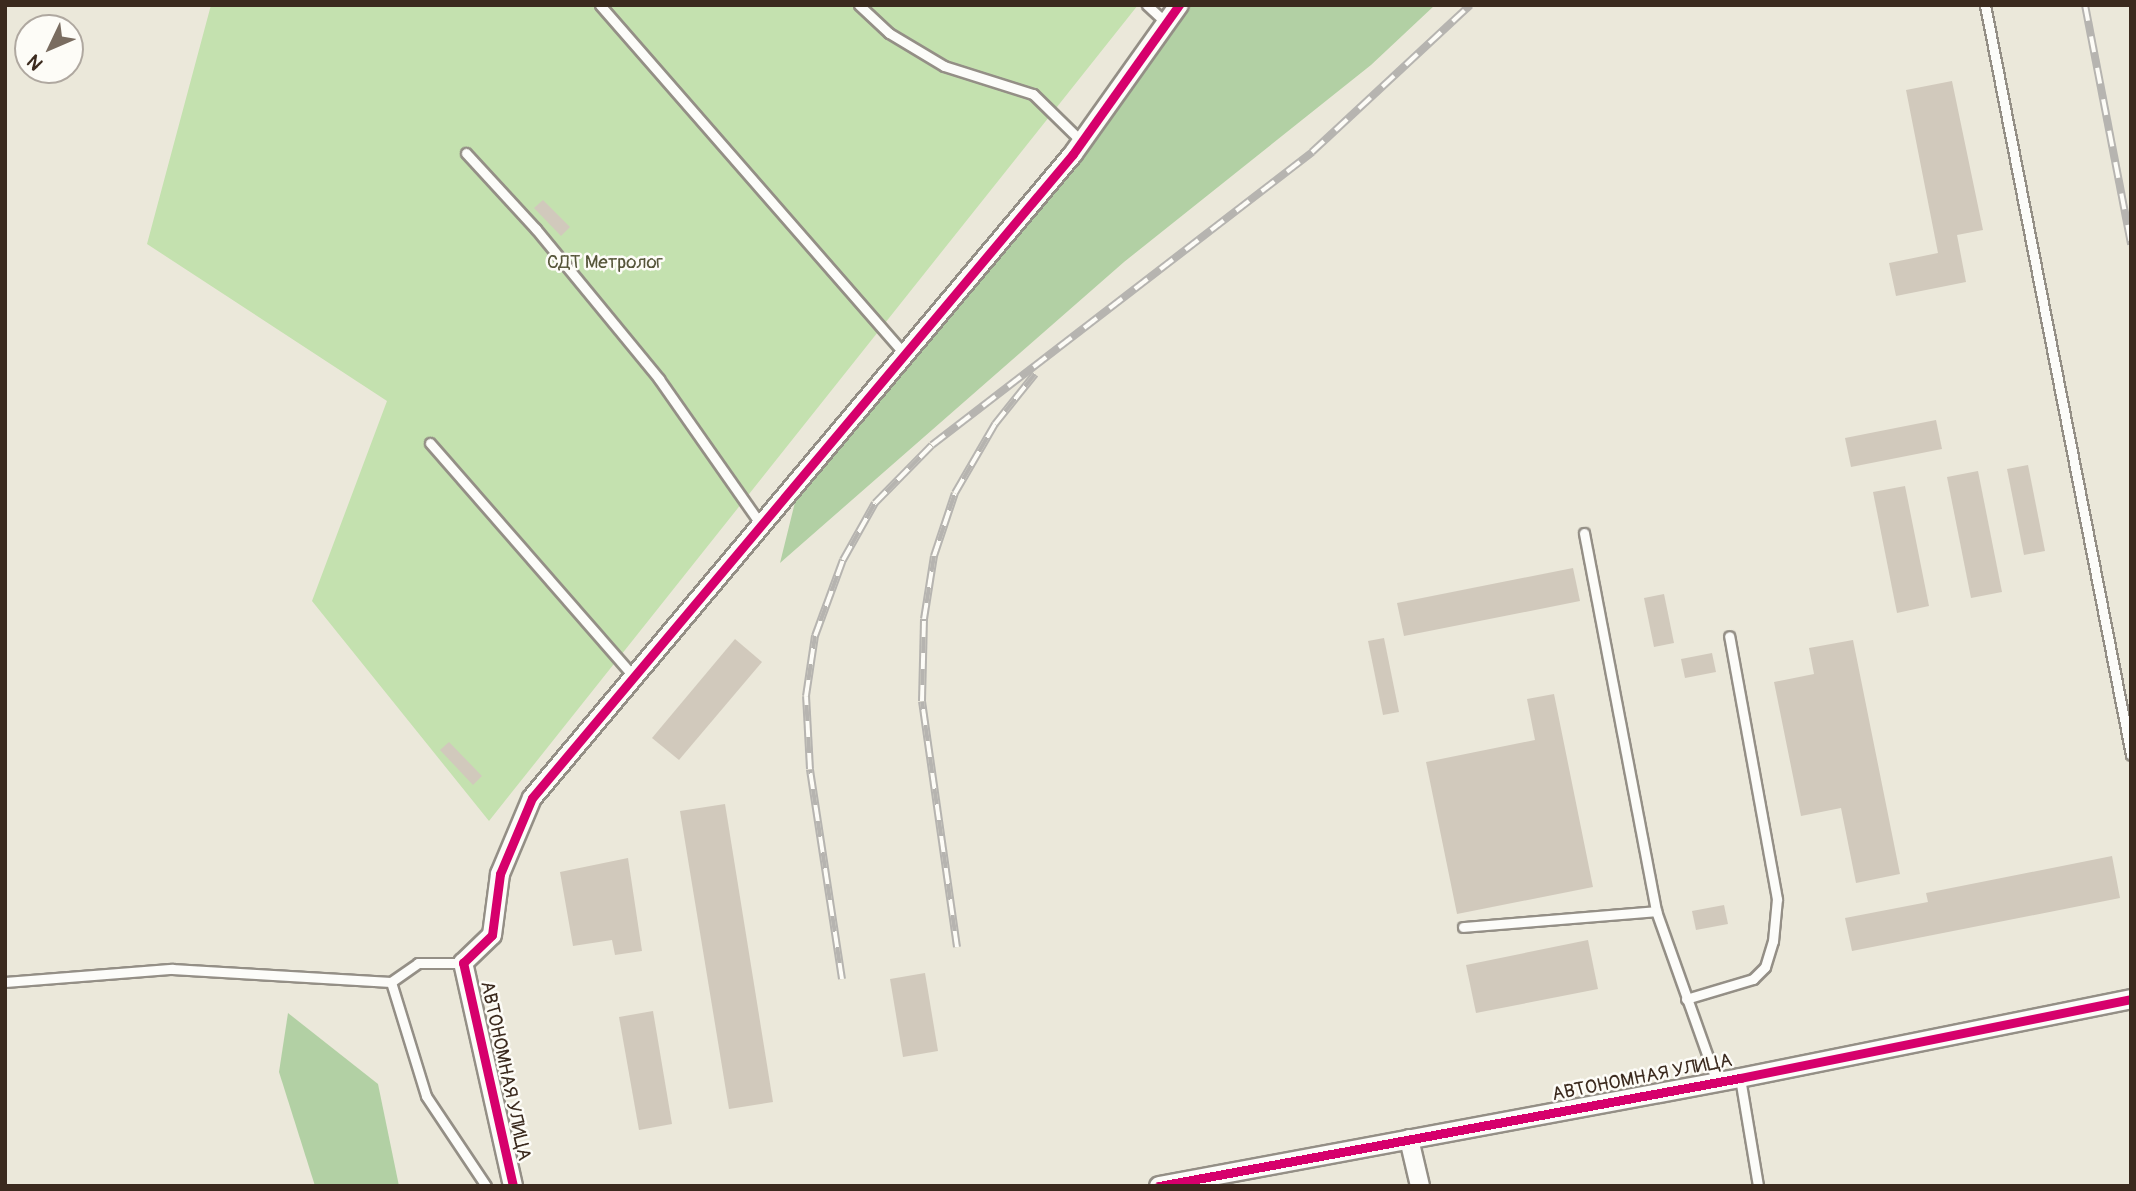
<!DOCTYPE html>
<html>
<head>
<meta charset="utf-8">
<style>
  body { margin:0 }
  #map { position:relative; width:2136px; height:1191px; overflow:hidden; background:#ebe8da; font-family:Pangolin,sans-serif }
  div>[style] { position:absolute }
  .green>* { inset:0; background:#c4e1af }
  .forest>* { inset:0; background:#b2d0a4 }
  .building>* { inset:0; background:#d1c9bc }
  .roads { filter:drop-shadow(2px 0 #948f86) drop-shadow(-2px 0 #948f86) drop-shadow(0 2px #948f86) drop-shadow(0 -2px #948f86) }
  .lane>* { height:9px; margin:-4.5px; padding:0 4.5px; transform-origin:4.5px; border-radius:4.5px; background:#fcfcf9 }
  .street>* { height:18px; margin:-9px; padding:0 9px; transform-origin:9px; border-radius:9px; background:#fcfcf9 }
  .rail>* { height:8px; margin-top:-4px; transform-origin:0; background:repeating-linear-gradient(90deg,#fdfcf7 0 16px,#b6b4b0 0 32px); box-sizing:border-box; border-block:2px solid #b6b4b0 }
  .cycleway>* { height:9px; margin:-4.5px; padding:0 4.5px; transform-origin:4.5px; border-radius:4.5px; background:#d6006c }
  span { translate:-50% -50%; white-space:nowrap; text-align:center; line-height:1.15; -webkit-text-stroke:5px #fdfcf7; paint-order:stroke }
  .park-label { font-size:19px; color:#56563a }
  .street-label { font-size:19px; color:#3b2a1e }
  .frame { position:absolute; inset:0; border:7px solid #3b2a1e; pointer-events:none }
  .north { position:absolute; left:14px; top:14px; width:70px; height:70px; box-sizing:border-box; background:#fdfcf7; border:2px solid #afa8a0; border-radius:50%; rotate:226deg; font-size:19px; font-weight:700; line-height:28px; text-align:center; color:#3b2a1e }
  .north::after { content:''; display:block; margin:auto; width:24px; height:32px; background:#796c60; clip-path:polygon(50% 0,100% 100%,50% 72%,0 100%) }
</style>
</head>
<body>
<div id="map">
  <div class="green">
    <i style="clip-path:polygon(211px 5px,1138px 5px,489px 821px,312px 601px,387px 401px,147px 244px)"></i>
  </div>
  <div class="forest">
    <i style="clip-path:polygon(1187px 5px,1435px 5px,1371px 65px,1124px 262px,780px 563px,797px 494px,1079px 162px)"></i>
    <i style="clip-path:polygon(288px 1013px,378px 1084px,399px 1186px,315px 1186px,279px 1072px)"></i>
  </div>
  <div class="building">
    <i style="clip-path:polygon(1952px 81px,1983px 230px,1957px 235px,1966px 282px,1896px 296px,1889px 263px,1938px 253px,1906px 90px)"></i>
    <i style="clip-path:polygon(543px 200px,570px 227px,561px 236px,534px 208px)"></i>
    <i style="clip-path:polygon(1936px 420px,1942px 449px,1851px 467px,1845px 438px)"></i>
    <i style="clip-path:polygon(2028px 465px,2045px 551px,2024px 555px,2007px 469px)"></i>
    <i style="clip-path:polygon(1978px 471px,2002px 592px,1971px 598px,1947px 477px)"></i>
    <i style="clip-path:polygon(1905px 486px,1929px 606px,1897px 613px,1873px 492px)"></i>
    <i style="clip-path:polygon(1573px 568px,1580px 601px,1404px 636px,1397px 603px)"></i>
    <i style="clip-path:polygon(1664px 594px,1674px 643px,1654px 647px,1644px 598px)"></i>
    <i style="clip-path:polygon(1384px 638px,1399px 712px,1383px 715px,1368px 641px)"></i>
    <i style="clip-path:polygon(735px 639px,762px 662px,679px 760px,652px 738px)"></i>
    <i style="clip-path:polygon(1853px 640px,1900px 874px,1856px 883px,1841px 808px,1801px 816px,1774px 682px,1814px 674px,1809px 648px)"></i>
    <i style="clip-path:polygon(1712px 653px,1716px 672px,1685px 678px,1681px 659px)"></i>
    <i style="clip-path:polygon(1554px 694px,1593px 887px,1457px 914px,1426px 762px,1535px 740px,1527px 699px)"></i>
    <i style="clip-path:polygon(449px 742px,482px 776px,473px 785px,440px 750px)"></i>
    <i style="clip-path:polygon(725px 804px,773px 1102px,729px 1109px,680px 811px)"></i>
    <i style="clip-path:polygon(2112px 856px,2120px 898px,1852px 951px,1845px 918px,1928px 902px,1926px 893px)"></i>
    <i style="clip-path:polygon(628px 858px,642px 951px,615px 955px,612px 940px,573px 946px,560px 872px)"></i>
    <i style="clip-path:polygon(1724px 905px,1728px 924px,1696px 930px,1692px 911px)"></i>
    <i style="clip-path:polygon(1588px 940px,1598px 989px,1476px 1013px,1466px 965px)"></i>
    <i style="clip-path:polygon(925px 973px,938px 1051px,903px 1057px,890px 979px)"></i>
    <i style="clip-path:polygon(653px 1011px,672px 1124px,639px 1130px,619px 1017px)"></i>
  </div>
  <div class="roads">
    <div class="lane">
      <i style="left:600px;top:5px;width:462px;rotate:48.9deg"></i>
      <i style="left:859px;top:5px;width:41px;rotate:43deg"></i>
      <i style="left:889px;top:33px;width:64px;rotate:31deg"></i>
      <i style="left:944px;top:66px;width:93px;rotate:17.5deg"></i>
      <i style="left:1033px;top:94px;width:69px;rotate:44.4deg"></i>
      <i style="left:1147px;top:5px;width:26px;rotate:43deg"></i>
      <i style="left:1985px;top:5px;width:764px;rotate:78.98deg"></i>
      <i style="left:466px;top:153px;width:103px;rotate:47.4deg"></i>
      <i style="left:536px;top:229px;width:194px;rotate:50.6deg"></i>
      <i style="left:659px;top:379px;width:176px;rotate:55deg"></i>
      <i style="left:430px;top:443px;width:309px;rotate:48.9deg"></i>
      <i style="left:1584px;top:533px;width:385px;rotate:79.2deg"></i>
      <i style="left:1656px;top:911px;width:182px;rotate:70.4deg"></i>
      <i style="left:1463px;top:927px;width:194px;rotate:-4.7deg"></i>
      <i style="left:5px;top:982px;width:168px;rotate:-4.5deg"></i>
      <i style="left:172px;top:969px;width:219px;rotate:3.4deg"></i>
      <i style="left:391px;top:982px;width:119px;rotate:72.9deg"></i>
      <i style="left:426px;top:1096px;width:108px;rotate:56.3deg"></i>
      <i style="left:391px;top:982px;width:33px;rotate:-35deg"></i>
      <i style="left:418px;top:963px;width:45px"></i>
      <i style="left:1686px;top:999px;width:70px;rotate:-16.6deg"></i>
      <i style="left:1753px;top:979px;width:17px;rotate:-45deg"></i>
      <i style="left:1765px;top:967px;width:27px;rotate:-73deg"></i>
      <i style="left:1773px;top:941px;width:42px;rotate:-84.6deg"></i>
      <i style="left:1777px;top:899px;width:267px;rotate:-100.3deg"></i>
      <i style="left:1740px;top:1078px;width:109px;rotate:80.5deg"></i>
    </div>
    <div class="street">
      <i style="left:1409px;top:1139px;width:48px;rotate:76.8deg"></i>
      <i style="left:513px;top:1186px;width:229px;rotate:-102.6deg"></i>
      <i style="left:463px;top:963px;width:40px;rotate:-44deg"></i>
      <i style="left:492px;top:935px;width:62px;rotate:-82.5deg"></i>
      <i style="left:500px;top:874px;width:82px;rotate:-67.2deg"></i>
      <i style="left:532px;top:798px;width:841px;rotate:-49.97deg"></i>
      <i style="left:1073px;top:154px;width:183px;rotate:-54.6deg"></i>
      <i style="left:1159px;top:1186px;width:591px;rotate:-10.53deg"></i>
      <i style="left:1740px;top:1078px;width:399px;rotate:-11.4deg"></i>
    </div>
  </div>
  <div class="rail">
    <i style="left:2085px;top:5px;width:244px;rotate:79.1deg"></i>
    <i style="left:957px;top:947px;width:248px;rotate:-98.1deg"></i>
    <i style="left:922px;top:701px;width:82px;rotate:-88.6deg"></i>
    <i style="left:924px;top:619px;width:64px;rotate:-81deg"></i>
    <i style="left:934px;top:556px;width:66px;rotate:-71.6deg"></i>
    <i style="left:955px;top:493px;width:80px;rotate:-59.9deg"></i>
    <i style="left:995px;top:424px;width:64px;rotate:-51.3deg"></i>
    <i style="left:842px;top:979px;width:212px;rotate:-98.7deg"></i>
    <i style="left:810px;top:769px;width:73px;rotate:-93.1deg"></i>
    <i style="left:806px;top:696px;width:61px;rotate:-81.5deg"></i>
    <i style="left:815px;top:636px;width:81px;rotate:-69.8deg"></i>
    <i style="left:843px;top:560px;width:65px;rotate:-60.7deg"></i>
    <i style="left:875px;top:503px;width:81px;rotate:-45.5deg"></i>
    <i style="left:932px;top:445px;width:480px;rotate:-37.6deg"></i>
    <i style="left:1312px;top:152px;width:216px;rotate:-42.9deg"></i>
  </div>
  <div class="cycleway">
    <i style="left:513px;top:1186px;width:229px;rotate:-102.6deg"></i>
    <i style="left:463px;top:963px;width:40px;rotate:-44deg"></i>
    <i style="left:492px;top:935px;width:62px;rotate:-82.5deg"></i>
    <i style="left:500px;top:874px;width:82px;rotate:-67.2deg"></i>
    <i style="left:532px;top:798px;width:841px;rotate:-49.97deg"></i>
    <i style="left:1073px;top:154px;width:183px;rotate:-54.6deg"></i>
    <i style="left:1159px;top:1186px;width:591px;rotate:-10.53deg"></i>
    <i style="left:1740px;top:1078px;width:399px;rotate:-11.4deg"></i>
  </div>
  <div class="park-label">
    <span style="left:605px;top:263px">СДТ Метролог</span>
  </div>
  <div class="street-label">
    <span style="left:505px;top:1071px;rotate:78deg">АВТОНОМНАЯ УЛИЦА</span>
    <span style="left:1642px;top:1078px;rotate:-11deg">АВТОНОМНАЯ УЛИЦА</span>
  </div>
  <div class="frame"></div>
  <div class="north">N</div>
</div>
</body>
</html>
